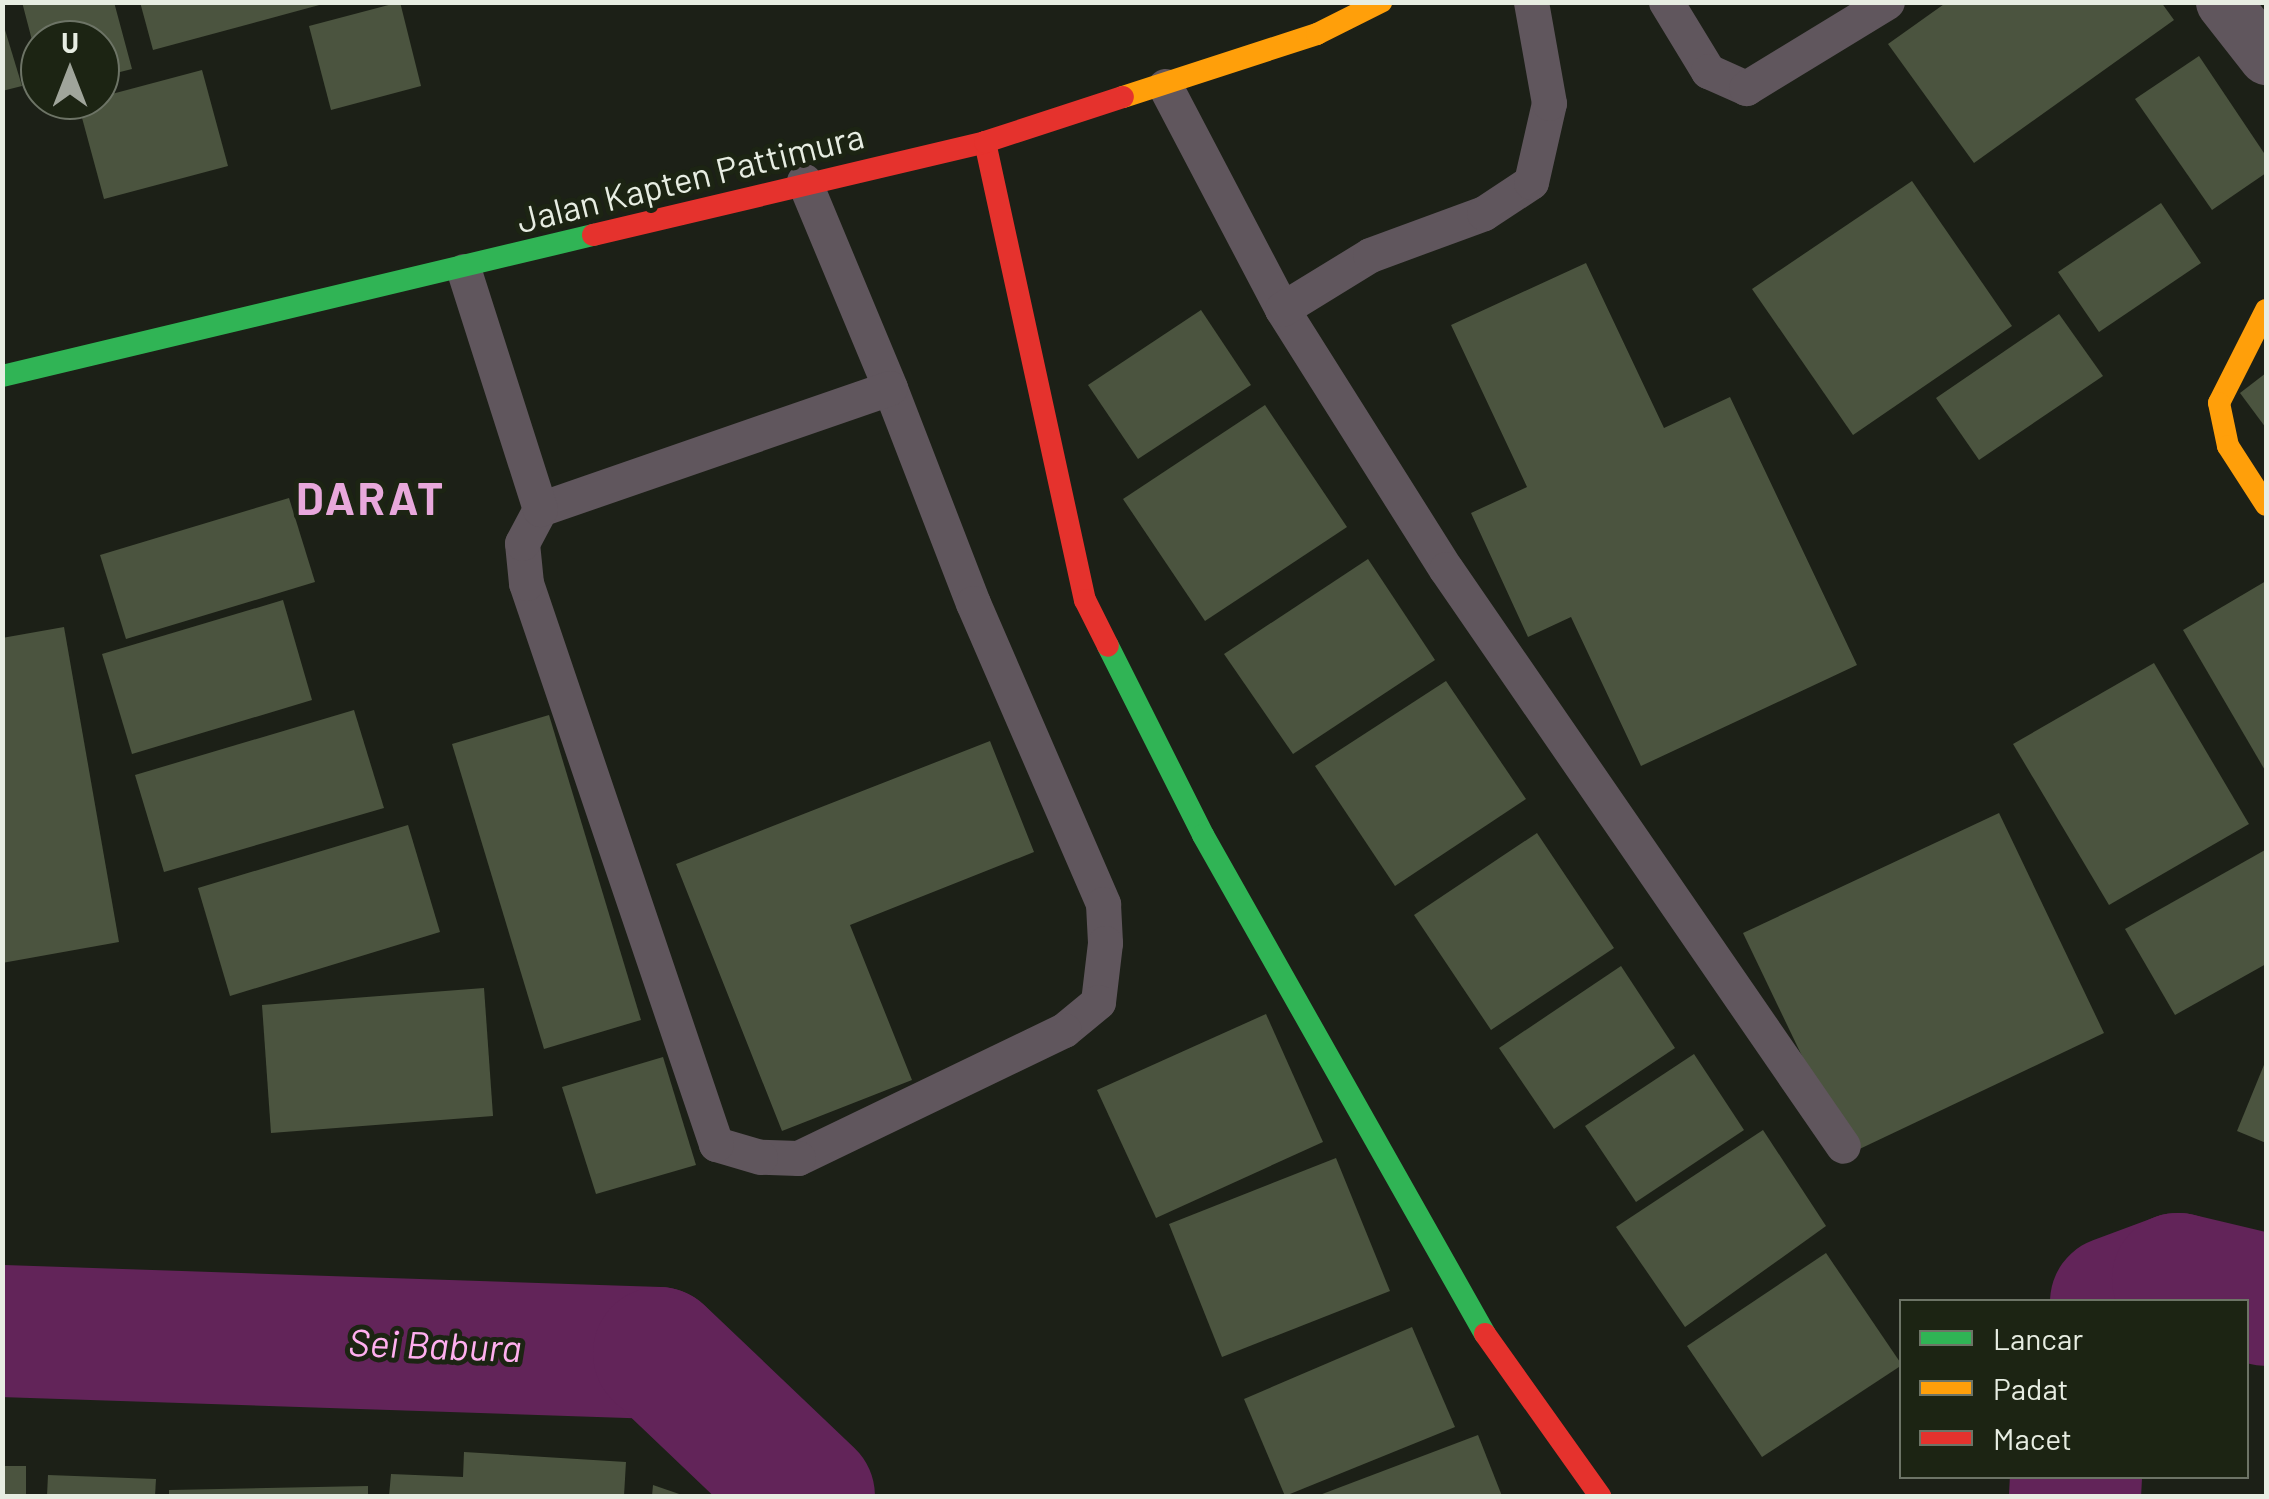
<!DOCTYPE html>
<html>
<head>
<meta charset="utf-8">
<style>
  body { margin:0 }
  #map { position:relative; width:2269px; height:1499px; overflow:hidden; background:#1c2017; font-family:Barlow,sans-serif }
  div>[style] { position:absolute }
  .river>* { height:132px; margin:-66px; padding:0 66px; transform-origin:66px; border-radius:66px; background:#622459 }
  .building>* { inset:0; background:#4b543f }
  .lane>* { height:35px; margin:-17.5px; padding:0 17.5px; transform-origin:17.5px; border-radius:17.5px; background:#60565d }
  .street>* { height:55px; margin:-27.5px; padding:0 27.5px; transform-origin:27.5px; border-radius:27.5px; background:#60565d }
  .fast>* { height:22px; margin:-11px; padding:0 11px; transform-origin:11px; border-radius:11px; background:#30b455 }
  .slow>* { height:22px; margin:-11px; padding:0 11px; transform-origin:11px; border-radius:11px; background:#ff9f0a }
  .jam>* { height:22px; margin:-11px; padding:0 11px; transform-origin:11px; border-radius:11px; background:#e5322d }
  span { translate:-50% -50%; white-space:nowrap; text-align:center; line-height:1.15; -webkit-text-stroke:10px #1c2413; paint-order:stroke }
  .street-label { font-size:35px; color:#e7ede2 }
  .water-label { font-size:38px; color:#ffafef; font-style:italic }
  .district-label { font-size:45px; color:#e8a8db; font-weight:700; letter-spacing:2.5px }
  .frame { position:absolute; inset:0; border:5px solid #e7ede2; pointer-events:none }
  .legend { position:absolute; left:1899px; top:1299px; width:350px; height:180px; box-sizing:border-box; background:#1c2413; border:2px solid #6d7466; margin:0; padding:12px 18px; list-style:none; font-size:30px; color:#e7ede2 }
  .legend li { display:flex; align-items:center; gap:20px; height:50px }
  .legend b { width:50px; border:2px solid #6d7466 }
  .north { position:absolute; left:20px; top:20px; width:100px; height:100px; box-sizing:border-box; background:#1c2413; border:2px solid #6d7466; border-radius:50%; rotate:0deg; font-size:28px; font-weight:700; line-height:40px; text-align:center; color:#e7ede2 }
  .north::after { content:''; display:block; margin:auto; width:35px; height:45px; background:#a0a59b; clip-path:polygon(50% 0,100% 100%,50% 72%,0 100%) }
</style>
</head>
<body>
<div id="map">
  <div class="river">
    <i style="left:2116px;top:1302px;width:66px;rotate:-20.4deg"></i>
    <i style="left:2178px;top:1279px;width:90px;rotate:13.4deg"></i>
    <i style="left:2px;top:1331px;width:657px;rotate:1.92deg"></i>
    <i style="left:659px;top:1353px;width:207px;rotate:43.6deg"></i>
    <i style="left:2075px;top:1496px;width:20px;rotate:-87deg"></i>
  </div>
  <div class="building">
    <i style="clip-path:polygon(22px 2px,114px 2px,132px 69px,100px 77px,100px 40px,40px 40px,39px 67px)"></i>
    <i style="clip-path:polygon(140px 2px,323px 2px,323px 4px,153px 50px)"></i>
    <i style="clip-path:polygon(400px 2px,421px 86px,331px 110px,309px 26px)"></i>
    <i style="clip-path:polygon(1947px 2px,2161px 2px,2174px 20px,1974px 163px,1888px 44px)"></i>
    <i style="clip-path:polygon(2px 20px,22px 86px,2px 91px)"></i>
    <i style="clip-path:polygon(2199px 56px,2266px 156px,2266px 173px,2212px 210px,2135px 99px)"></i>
    <i style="clip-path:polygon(202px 70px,228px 166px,104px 199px,78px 103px)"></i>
    <i style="clip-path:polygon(1912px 181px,2012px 326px,1853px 435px,1752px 289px)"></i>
    <i style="clip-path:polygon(2161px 203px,2201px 263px,2099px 332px,2058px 272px)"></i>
    <i style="clip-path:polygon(1586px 263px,1664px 428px,1730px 397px,1857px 665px,1641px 766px,1571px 617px,1528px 637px,1471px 513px,1527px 487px,1451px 325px)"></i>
    <i style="clip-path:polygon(1201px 310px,1251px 385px,1138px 459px,1088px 385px)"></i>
    <i style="clip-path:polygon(2059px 314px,2103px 376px,1979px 460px,1936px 398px)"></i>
    <i style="clip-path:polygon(2266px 373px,2266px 428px,2240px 393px)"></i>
    <i style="clip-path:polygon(1265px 405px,1347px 527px,1205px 621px,1123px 499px)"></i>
    <i style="clip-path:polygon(289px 498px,315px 582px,126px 639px,100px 555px)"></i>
    <i style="clip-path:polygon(1368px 559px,1435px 660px,1293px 754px,1224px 654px)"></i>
    <i style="clip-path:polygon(2266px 581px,2266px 772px,2183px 630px)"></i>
    <i style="clip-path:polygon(283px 600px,312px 700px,132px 754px,102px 654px)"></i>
    <i style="clip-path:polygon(64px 627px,119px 942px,2px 963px,2px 638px)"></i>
    <i style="clip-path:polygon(2154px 663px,2249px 824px,2109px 905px,2013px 744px)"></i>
    <i style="clip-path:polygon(1446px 681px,1526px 799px,1395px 886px,1315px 766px)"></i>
    <i style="clip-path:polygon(354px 710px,384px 808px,164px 872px,135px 775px)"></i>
    <i style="clip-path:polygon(549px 715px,641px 1020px,544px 1049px,452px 744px)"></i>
    <i style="clip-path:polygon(990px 741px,1034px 852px,850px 925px,912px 1080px,782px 1131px,676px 864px)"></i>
    <i style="clip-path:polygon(1999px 813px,2104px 1033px,1849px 1154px,1743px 933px)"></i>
    <i style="clip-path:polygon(408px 825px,440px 932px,230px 996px,198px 888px)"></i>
    <i style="clip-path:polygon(1537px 833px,1614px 948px,1491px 1030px,1414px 915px)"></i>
    <i style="clip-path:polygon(2265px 850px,2266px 964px,2175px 1015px,2125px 929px)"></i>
    <i style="clip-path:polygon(1621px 966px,1675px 1048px,1554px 1129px,1499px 1048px)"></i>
    <i style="clip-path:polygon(484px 988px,493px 1116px,271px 1133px,262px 1005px)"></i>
    <i style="clip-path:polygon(1266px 1014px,1323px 1142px,1156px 1218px,1097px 1090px)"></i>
    <i style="clip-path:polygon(1694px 1054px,1744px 1130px,1636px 1202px,1585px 1126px)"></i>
    <i style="clip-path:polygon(663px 1057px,696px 1165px,596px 1194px,562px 1087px)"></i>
    <i style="clip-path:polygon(2266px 1060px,2266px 1143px,2237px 1131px)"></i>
    <i style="clip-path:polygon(1763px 1130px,1826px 1226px,1685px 1327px,1616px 1227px)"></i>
    <i style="clip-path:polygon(1336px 1158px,1390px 1291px,1222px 1357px,1169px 1224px)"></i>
    <i style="clip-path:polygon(1826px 1253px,1902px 1365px,1762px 1457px,1687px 1346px)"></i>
    <i style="clip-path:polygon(1412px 1327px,1455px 1427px,1285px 1496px,1244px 1399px)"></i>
    <i style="clip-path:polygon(1478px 1435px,1502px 1496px,1317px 1496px)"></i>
    <i style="clip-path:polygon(464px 1452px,626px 1462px,624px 1496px,389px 1496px,391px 1474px,463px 1477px)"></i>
    <i style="clip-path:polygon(2px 1466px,26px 1466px,26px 1496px,2px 1496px)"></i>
    <i style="clip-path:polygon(48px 1475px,156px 1479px,155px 1496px,47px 1496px)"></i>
    <i style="clip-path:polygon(653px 1485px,685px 1496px,652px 1496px)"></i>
    <i style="clip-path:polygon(368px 1486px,368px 1496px,169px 1496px,169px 1490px)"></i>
  </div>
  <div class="lane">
    <i style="left:1666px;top:2px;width:81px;rotate:58.7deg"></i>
    <i style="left:1708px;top:71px;width:42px;rotate:24.1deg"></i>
    <i style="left:1746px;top:88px;width:165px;rotate:-31.4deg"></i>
    <i style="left:1165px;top:86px;width:252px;rotate:62.3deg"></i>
    <i style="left:1282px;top:309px;width:307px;rotate:57.8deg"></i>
    <i style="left:1446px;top:569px;width:700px;rotate:55.47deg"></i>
    <i style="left:804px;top:181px;width:224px;rotate:67.4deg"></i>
    <i style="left:890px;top:388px;width:230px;rotate:68.9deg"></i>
    <i style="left:973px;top:603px;width:328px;rotate:66.6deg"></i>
    <i style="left:1103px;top:904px;width:39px;rotate:87deg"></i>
    <i style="left:1105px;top:943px;width:59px;rotate:96.8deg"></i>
    <i style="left:1098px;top:1002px;width:44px;rotate:140.5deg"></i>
    <i style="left:1064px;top:1030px;width:295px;rotate:154.3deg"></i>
    <i style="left:798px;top:1158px;width:38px;rotate:-178deg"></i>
    <i style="left:760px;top:1157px;width:46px;rotate:-163.5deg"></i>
    <i style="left:716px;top:1144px;width:592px;rotate:-108.71deg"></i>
    <i style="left:526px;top:583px;width:40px;rotate:-95.7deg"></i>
    <i style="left:522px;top:543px;width:38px;rotate:-62deg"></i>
    <i style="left:540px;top:509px;width:370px;rotate:-19.1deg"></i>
    <i style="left:464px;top:271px;width:250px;rotate:72.3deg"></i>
    <i style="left:1282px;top:309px;width:103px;rotate:-31.5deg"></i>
    <i style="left:1370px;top:255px;width:121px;rotate:-20.2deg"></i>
    <i style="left:1484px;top:213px;width:56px;rotate:-33.4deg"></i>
    <i style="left:1531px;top:182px;width:81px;rotate:-77.2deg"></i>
    <i style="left:1549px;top:103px;width:103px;rotate:-100.1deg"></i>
  </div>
  <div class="street">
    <i style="left:2223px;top:2px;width:70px;rotate:52deg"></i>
  </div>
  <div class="fast">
    <i style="left:2px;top:376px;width:608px;rotate:-13.42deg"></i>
    <i style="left:1108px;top:646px;width:212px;rotate:63.3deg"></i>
    <i style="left:1203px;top:835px;width:573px;rotate:60.53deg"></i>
  </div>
  <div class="slow">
    <i style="left:1123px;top:97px;width:204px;rotate:-18deg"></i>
    <i style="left:1317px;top:34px;width:72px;rotate:-26.6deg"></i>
    <i style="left:2266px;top:310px;width:104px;rotate:116.8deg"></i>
    <i style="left:2219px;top:403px;width:44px;rotate:78.2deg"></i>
    <i style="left:2228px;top:446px;width:70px;rotate:57.2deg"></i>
  </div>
  <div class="jam">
    <i style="left:985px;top:142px;width:469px;rotate:77.7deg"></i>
    <i style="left:1085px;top:600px;width:51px;rotate:63.4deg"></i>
    <i style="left:593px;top:235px;width:403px;rotate:-13.3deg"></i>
    <i style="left:985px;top:142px;width:145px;rotate:-18.1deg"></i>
    <i style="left:1485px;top:1334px;width:199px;rotate:54.6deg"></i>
  </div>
  <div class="street-label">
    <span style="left:690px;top:177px;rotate:-14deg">Jalan Kapten Pattimura</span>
  </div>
  <div class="water-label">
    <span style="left:435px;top:1345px;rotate:2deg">Sei Babura</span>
  </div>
  <div class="district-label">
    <span style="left:371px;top:498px">DARAT</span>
  </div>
  <div class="frame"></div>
  <ul class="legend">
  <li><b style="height:12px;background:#30b455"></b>Lancar</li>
  <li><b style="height:12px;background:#ff9f0a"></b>Padat</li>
  <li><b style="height:12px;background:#e5322d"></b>Macet</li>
  </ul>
  <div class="north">U</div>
</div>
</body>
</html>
